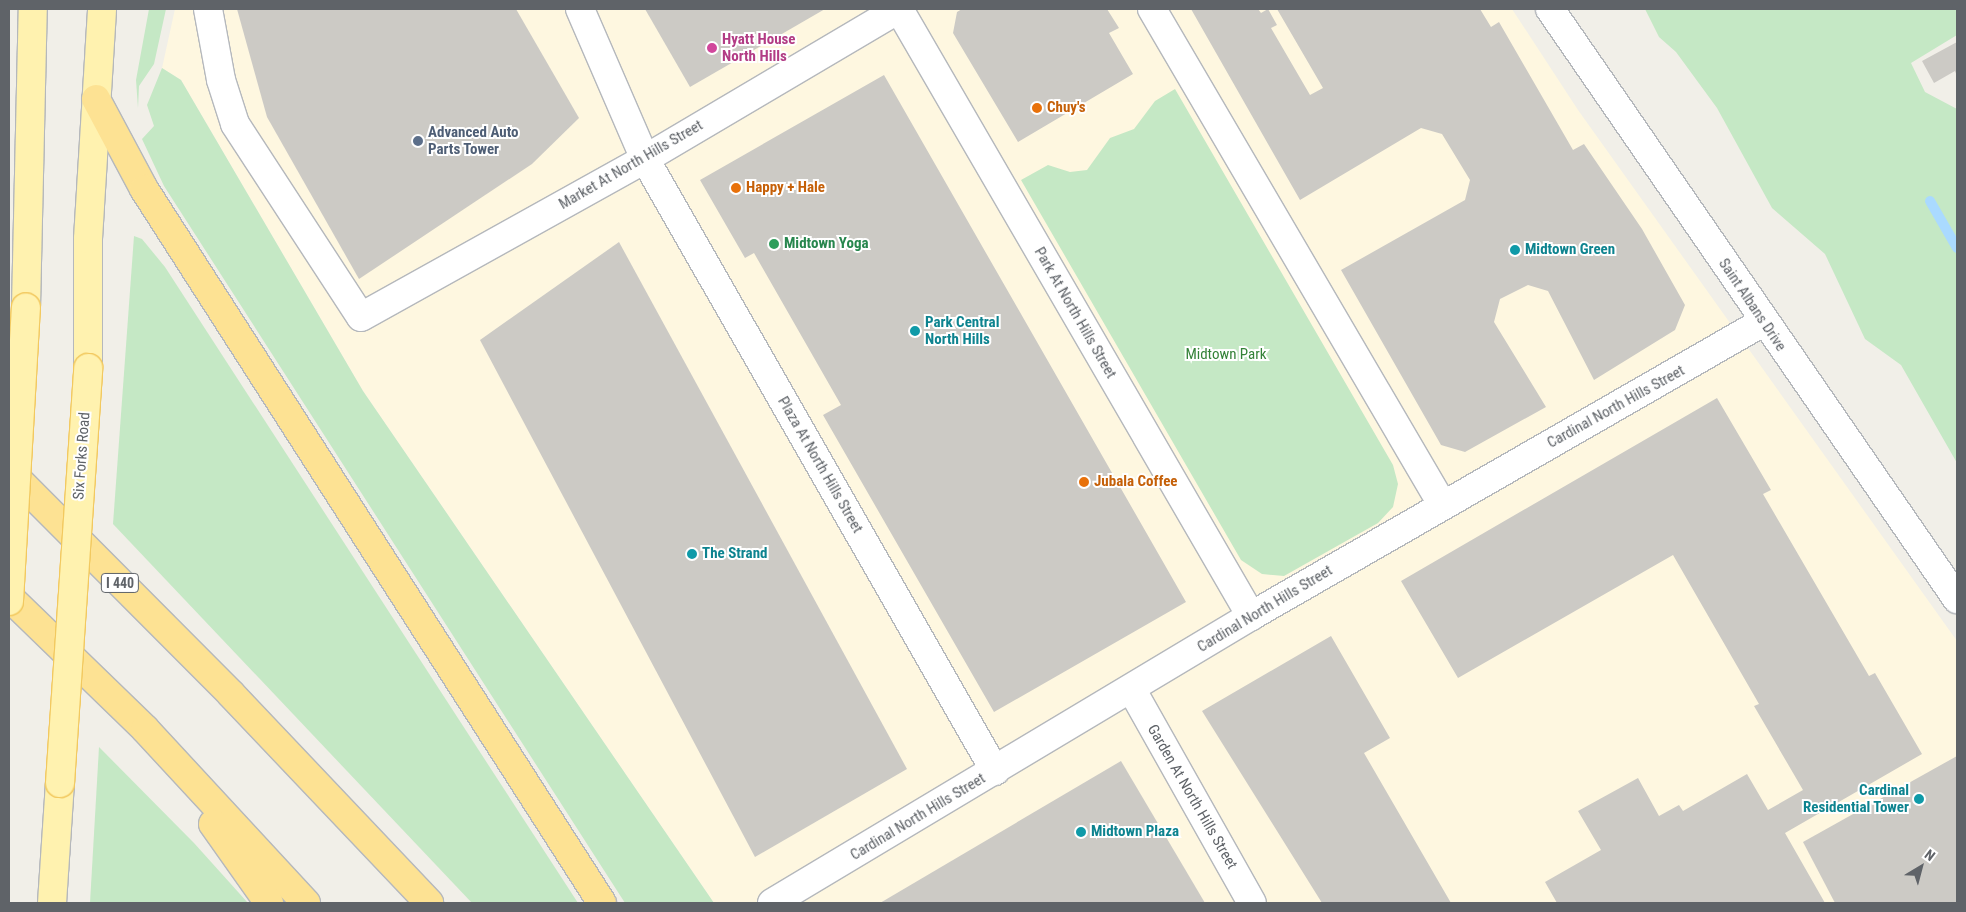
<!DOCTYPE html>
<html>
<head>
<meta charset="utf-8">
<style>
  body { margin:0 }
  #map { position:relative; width:1966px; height:912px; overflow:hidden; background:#f1efe8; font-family:"Roboto Condensed",sans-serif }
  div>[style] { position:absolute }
  .commercial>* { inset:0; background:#fef7e0 }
  .green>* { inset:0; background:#c5e8c5 }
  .stream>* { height:10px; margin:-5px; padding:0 5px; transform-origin:5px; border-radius:5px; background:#aadaff }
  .building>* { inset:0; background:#cccac5 }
  .roads { filter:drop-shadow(1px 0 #b5b8bc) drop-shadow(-1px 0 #b5b8bc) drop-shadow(0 1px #b5b8bc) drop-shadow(0 -1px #b5b8bc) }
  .street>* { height:28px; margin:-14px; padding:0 14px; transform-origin:14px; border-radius:14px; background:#fff }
  .secondary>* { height:28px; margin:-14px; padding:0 14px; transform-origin:14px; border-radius:14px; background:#fff }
  .primary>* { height:28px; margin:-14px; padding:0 14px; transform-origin:14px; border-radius:14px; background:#fff2af }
  .highway>* { height:28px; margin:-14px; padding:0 14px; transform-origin:14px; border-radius:14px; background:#fde293 }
  .bridges { filter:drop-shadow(1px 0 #f2c960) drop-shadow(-1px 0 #f2c960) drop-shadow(0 1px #f2c960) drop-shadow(0 -1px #f2c960) }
  .primary-bridge>* { height:28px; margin:-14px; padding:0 14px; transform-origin:14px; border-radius:14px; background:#fff2af }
  .dots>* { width:14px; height:14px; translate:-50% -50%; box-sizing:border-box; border:2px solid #fff; border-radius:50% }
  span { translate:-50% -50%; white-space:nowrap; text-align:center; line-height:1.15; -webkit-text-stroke:4px #fff; paint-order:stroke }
  .shield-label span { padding:1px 4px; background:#fff; border:1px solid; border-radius:4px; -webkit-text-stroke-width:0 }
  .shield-label { font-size:14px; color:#5f6368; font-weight:700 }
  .hotel-label { font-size:15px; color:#b23c85; font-weight:700 }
  .left { translate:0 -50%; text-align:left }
  .food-label { font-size:15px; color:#c56008; font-weight:700 }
  .service-label { font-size:15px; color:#4e5e75; font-weight:700 }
  .street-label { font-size:15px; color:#5f6368 }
  .leisure-label { font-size:15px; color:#27864d; font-weight:700 }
  .culture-label { font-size:15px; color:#0d838f; font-weight:700 }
  .right { translate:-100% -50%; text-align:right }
  .park-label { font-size:15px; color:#348238 }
  .frame { position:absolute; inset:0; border:10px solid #5f6368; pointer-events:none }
  .north { position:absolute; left:1896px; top:842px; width:50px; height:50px; -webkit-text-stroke:4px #fff; paint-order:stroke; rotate:37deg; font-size:14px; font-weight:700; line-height:20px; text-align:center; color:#5f6368 }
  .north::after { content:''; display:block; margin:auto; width:18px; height:22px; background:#5f6368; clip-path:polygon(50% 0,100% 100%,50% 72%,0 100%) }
</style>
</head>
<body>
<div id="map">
  <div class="commercial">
    <i style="clip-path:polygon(175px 9px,1512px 9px,1578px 110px,1957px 641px,1957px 903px,714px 903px,363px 391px,181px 80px,162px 68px)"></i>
  </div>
  <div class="green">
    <i style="clip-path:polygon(149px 9px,166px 9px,154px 64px,139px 86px,138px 108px,136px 80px)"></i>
    <i style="clip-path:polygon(1645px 9px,1957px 9px,1957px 35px,1911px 63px,1925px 92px,1957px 109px,1957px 463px,1901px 365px,1865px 339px,1825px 254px,1772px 208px,1717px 108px,1676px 52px,1659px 37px)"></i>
    <i style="clip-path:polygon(162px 68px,181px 80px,363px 391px,714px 903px,625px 903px,164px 186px,142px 139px,154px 126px,147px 105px)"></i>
    <i style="clip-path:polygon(1175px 89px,1393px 465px,1398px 484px,1393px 507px,1378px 523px,1284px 576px,1262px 574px,1241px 560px,1021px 180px,1048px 165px,1070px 172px,1087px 170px,1110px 138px,1134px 129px,1155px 101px)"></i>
    <i style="clip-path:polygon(134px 236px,142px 239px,165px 267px,578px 903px,472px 903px,113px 524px)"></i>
    <i style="clip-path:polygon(99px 747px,194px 843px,248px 903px,90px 903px)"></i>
  </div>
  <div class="stream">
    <i style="left:1930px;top:201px;width:54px;rotate:60.1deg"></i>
  </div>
  <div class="building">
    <i style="clip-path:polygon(237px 9px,516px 9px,579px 118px,532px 164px,359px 279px,267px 117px)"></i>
    <i style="clip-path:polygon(645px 9px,825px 9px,690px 87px)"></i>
    <i style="clip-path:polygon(962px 9px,1107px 9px,1119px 28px,1109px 33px,1133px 74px,1018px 142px,953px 33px,957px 12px)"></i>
    <i style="clip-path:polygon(1191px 9px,1258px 9px,1261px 13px,1268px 9px,1277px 25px,1271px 28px,1310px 95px,1323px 88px,1277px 9px,1480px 9px,1491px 27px,1499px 22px,1573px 150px,1584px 144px,1642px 229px,1685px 305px,1675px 330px,1594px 380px,1548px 291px,1528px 285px,1500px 299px,1494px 322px,1546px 407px,1465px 452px,1441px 445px,1341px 270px,1465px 200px,1470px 180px,1442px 134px,1421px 128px,1300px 200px)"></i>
    <i style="clip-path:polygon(1957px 42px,1957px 76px,1955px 71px,1934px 83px,1922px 61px)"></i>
    <i style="clip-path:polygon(884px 75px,1186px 602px,994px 712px,823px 415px,841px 405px,754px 253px,745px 258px,700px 180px)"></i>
    <i style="clip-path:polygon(619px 242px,907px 769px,755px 857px,480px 340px)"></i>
    <i style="clip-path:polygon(1717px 398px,1771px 490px,1763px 494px,1869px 676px,1875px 673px,1922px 754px,1785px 833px,1825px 903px,1557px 903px,1545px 882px,1601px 850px,1578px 811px,1638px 778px,1659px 816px,1679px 805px,1683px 811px,1747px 774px,1768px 810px,1803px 790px,1754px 706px,1759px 704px,1673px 555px,1458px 678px,1401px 581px)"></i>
    <i style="clip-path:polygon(1331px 636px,1390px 738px,1364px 753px,1451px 903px,1322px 903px,1202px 711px)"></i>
    <i style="clip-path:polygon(1957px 756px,1957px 903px,1835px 903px,1803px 842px)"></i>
    <i style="clip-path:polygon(1121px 761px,1205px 903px,880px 903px)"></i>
  </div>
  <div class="roads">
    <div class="street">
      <i style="left:208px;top:9px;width:72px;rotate:79.6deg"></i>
      <i style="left:221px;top:80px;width:46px;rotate:72.3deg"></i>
      <i style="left:235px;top:124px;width:230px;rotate:56.9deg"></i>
      <i style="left:361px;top:317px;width:325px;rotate:-29.1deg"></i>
      <i style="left:645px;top:159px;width:295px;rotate:-30.6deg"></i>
      <i style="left:899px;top:9px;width:702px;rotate:59.89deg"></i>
      <i style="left:580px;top:9px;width:163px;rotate:66.6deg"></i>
      <i style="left:645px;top:159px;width:705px;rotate:60.23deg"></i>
      <i style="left:1152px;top:9px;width:574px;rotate:59.64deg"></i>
      <i style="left:1132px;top:690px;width:244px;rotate:60.6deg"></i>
      <i style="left:772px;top:903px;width:558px;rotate:-30.93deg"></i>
      <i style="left:1251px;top:616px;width:590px;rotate:-29.87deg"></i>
    </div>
    <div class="secondary">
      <i style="left:1550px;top:9px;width:717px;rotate:55.4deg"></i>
    </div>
    <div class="primary">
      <i style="left:26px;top:307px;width:298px;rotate:-88.7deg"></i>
      <i style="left:88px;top:368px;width:129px;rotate:-90deg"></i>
      <i style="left:88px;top:239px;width:230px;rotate:-86.5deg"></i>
      <i style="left:52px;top:903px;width:120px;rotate:-86.2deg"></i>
    </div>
    <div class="highway">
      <i style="left:96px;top:99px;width:102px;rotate:61.9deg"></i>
      <i style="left:144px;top:189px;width:848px;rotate:57.32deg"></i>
      <i style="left:9px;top:471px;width:315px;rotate:45.1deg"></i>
      <i style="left:231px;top:694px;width:288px;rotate:46.5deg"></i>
      <i style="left:9px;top:597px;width:190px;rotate:44.1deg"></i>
      <i style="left:145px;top:729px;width:237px;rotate:47.2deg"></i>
      <i style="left:213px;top:824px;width:97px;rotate:54.7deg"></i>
    </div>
  </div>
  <div class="bridges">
    <div class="primary-bridge">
      <i style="left:9px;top:601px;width:294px;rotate:-86.7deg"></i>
      <i style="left:60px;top:783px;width:416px;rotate:-86.1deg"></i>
    </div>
  </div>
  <div class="dots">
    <i style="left:712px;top:48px;background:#d1479c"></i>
    <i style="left:1037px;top:108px;background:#e8710a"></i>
    <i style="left:418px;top:141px;background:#5c6f8a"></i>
    <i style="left:736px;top:188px;background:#e8710a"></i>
    <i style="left:774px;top:244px;background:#2e9e5b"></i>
    <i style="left:1515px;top:250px;background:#0f9aa8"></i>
    <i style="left:915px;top:331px;background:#0f9aa8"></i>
    <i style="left:1084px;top:482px;background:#e8710a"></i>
    <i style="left:692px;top:554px;background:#0f9aa8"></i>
    <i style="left:1919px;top:799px;background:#0f9aa8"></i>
    <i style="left:1081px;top:832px;background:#0f9aa8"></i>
  </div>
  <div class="shield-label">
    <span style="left:120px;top:583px">I 440</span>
  </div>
  <div class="hotel-label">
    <span class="left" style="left:722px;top:48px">Hyatt House<br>North Hills</span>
  </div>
  <div class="food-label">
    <span class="left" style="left:1047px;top:108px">Chuy's</span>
    <span class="left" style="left:746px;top:188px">Happy + Hale</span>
    <span class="left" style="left:1094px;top:482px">Jubala Coffee</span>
  </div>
  <div class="service-label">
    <span class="left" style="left:428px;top:141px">Advanced Auto<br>Parts Tower</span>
  </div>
  <div class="street-label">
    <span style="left:631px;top:165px;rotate:-30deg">Market At North Hills Street</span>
    <span style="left:1752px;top:305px;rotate:56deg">Saint Albans Drive</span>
    <span style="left:1075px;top:313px;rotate:60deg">Park At North Hills Street</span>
    <span style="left:1616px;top:407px;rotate:-29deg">Cardinal North Hills Street</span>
    <span style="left:82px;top:456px;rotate:-86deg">Six Forks Road</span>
    <span style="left:820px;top:465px;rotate:60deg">Plaza At North Hills Street</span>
    <span style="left:1265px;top:609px;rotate:-31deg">Cardinal North Hills Street</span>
    <span style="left:1192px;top:797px;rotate:60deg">Garden At North Hills Street</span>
    <span style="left:918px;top:817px;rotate:-31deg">Cardinal North Hills Street</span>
  </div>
  <div class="leisure-label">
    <span class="left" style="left:784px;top:244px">Midtown Yoga</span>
  </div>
  <div class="culture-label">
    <span class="left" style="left:1525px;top:250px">Midtown Green</span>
    <span class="left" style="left:925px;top:331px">Park Central<br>North Hills</span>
    <span class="left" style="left:702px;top:554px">The Strand</span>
    <span class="right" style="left:1909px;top:799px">Cardinal<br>Residential Tower</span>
    <span class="left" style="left:1091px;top:832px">Midtown Plaza</span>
  </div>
  <div class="park-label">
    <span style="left:1226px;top:355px">Midtown Park</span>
  </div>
  <div class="frame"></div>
  <div class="north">N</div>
</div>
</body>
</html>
